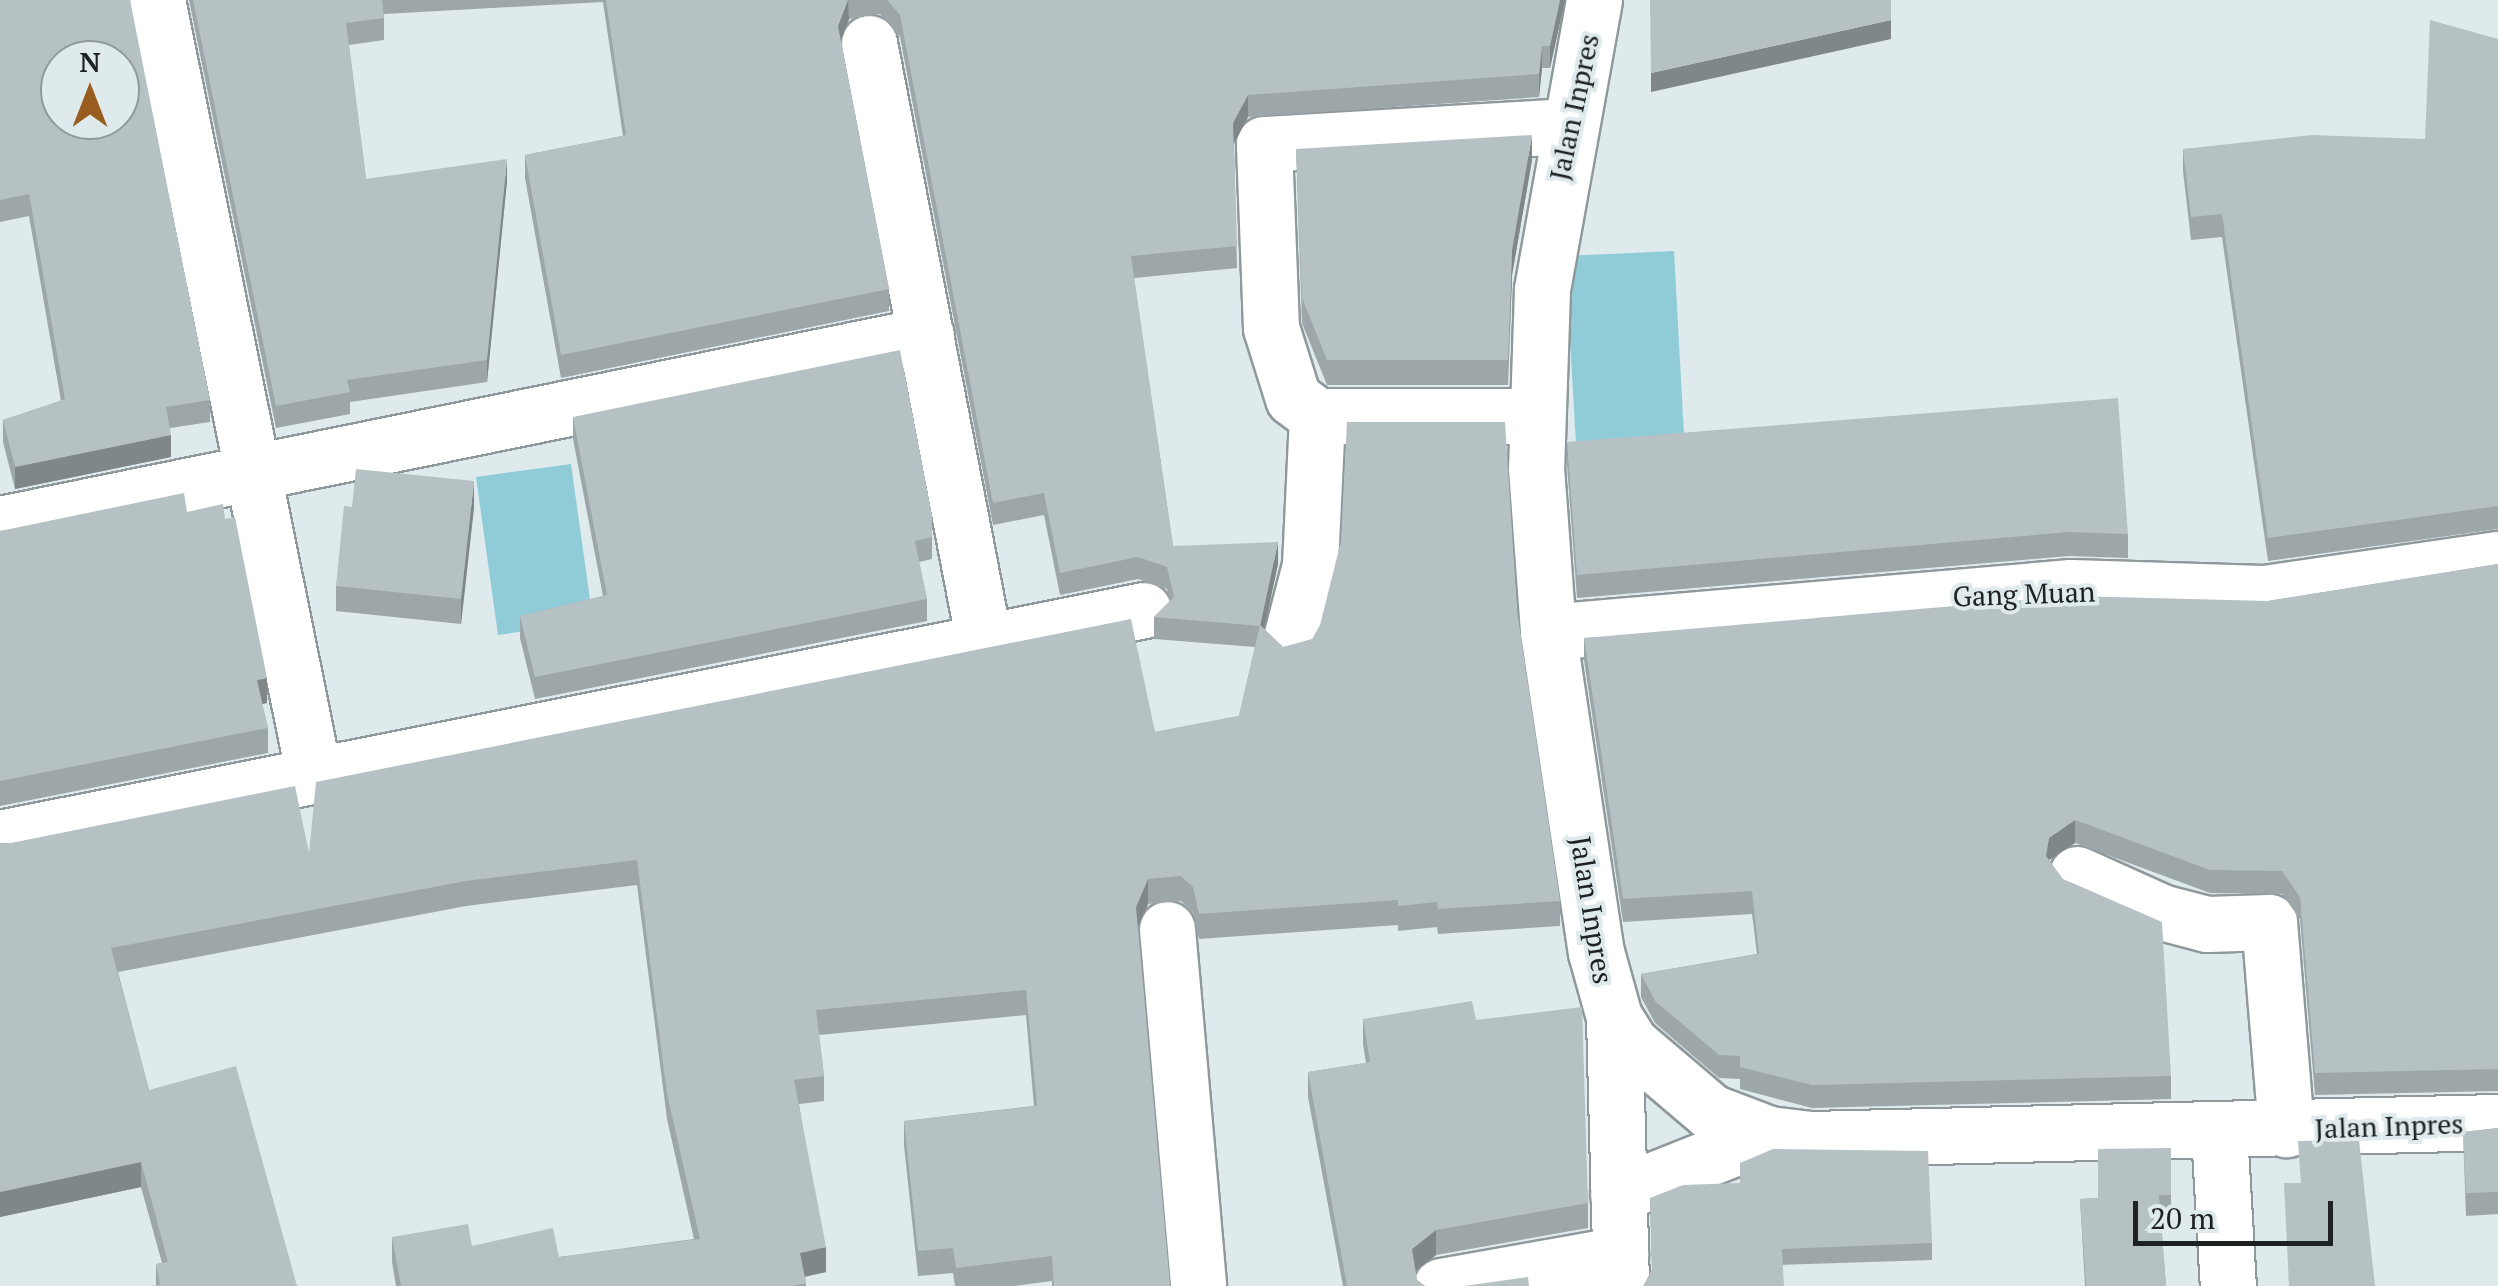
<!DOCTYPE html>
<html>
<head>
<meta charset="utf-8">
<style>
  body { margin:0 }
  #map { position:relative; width:2498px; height:1286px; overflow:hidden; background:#dfeaec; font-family:"PT Serif",serif }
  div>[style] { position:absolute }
  .green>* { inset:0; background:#90ccd8 }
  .roads { filter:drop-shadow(2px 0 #8f999b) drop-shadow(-2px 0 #8f999b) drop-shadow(0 2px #8f999b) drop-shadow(0 -2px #8f999b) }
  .minor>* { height:55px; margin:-27.5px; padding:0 27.5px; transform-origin:27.5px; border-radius:27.5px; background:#fff }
  .wall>* { inset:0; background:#9da6a8 }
  .shaded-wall>* { inset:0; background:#7f8788 }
  .building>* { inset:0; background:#b6c1c3 }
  span { translate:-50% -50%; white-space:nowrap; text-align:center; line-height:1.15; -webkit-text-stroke:8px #dfeaec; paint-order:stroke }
  .street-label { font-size:28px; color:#1d2122 }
  .north { position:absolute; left:40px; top:40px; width:100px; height:100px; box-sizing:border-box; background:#dfeaec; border:2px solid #919a9b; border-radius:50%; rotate:0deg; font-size:28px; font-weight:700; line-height:40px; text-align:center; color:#1d2122 }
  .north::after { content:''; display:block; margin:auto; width:35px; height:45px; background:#9a5d20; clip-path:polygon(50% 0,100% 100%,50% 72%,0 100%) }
  .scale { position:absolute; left:2133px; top:1201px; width:200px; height:45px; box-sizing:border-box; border:5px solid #1d2122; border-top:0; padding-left:12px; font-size:30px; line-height:35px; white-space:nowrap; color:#1d2122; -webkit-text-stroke:8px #dfeaec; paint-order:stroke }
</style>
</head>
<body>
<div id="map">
  <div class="green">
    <i style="clip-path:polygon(1674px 251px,1685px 453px,1577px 460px,1565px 256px)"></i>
    <i style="clip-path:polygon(571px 464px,593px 621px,498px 635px,476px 477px)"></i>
  </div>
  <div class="roads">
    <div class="minor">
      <i style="left:157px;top:0;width:792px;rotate:78.56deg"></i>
      <i style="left:1594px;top:0;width:295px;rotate:100.2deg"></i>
      <i style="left:1542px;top:290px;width:178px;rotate:91.9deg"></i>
      <i style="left:1536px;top:468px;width:164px;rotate:85.8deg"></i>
      <i style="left:1548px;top:632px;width:324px;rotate:81.5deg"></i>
      <i style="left:1596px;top:952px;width:67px;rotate:74.5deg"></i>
      <i style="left:1614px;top:1017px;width:32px;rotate:58deg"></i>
      <i style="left:1631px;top:1044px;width:105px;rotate:40.4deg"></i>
      <i style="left:1711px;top:1112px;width:62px;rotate:20.8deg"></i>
      <i style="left:1769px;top:1134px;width:42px;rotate:6.8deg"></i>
      <i style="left:1811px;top:1139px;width:687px;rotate:-1.42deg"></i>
      <i style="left:869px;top:43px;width:610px;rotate:79.13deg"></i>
      <i style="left:1536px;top:416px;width:219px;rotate:180deg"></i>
      <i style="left:1317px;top:416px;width:30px;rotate:-143deg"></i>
      <i style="left:1293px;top:398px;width:73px;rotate:-107.4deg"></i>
      <i style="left:1271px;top:328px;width:184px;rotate:-92.2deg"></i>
      <i style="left:1264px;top:144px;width:307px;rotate:-3.4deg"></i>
      <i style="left:0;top:524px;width:945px;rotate:-11.54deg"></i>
      <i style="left:1548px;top:632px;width:525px;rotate:-4.92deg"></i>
      <i style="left:2071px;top:587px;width:193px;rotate:1.8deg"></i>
      <i style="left:2264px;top:593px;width:236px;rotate:-8.3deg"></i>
      <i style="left:1290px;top:642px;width:80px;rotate:-75.4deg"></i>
      <i style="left:1310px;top:565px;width:149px;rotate:-87.3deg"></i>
      <i style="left:0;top:838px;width:1166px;rotate:-11.27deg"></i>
      <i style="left:2077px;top:874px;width:92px;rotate:24.3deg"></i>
      <i style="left:2161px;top:912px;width:48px;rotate:14.6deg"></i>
      <i style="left:2207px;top:924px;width:62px;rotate:-1.8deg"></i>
      <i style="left:2269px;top:922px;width:208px;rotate:85.3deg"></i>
      <i style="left:1167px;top:929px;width:358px;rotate:85deg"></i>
      <i style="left:1614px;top:1017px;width:269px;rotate:88.5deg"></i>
      <i style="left:2219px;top:1132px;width:154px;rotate:86.7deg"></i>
      <i style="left:1618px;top:1194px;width:162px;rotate:-21.7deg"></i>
      <i style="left:1441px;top:1286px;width:182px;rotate:-10.1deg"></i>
    </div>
  </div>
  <div class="wall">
    <i style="clip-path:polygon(0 0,210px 400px,210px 422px,170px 428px,171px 457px,15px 489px,3px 442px,3px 420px,61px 401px,29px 216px,0 222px)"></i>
    <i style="clip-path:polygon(189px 0,1565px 0,1550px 68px,1542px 68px,1539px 97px,1248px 117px,1234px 144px,1237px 268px,1134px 278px,1173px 546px,1278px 564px,1264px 629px,1283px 647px,1517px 611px,1560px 901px,1560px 926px,1438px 934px,1437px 927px,1398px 931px,1398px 925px,1199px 939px,1193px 912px,1181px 901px,1148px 904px,1138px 928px,1170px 1286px,1052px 1286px,1052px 1281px,1014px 1286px,955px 1286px,953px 1273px,918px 1276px,904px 1146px,904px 1121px,1034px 1106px,1026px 1015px,819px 1035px,824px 1076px,824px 1101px,799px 1104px,826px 1272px,805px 1276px,806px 1286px,396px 1286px,392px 1262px,392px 1237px,559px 1257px,694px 1239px,667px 1119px,637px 885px,466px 906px,118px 972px,149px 1090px,297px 1286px,156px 1285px,156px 1264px,162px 1263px,141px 1187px,0 1217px,0 843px,309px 853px,1155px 732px,1239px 716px,1255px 647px,1154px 639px,1154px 617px,1170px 601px,1167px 589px,1138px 579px,1060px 595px,1044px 515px,993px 525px,900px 37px,880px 14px,849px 19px,841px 41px,889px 289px,889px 311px,561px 378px,525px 178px,525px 155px,623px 136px,603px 2px,384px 14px,384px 40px,349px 45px,366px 179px,507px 181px,487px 382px,350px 402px,350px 414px,276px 428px)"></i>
    <i style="clip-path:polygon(2498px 39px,2498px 529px,2268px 561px,2222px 237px,2191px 240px,2183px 171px,2183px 149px,2425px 139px)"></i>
    <i style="clip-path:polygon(1296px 149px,1532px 160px,1512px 275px,1508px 385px,1327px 385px,1302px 323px)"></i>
    <i style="clip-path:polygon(573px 417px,932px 515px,932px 559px,919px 562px,927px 599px,927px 621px,535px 699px,520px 638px,520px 616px,603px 596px,573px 439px)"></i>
    <i style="clip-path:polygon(1567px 442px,2128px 534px,2128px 558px,2069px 556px,1577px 598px,1567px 465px)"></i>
    <i style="clip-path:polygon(352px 507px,474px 507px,461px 624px,336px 611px,336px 586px)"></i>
    <i style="clip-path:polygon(187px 512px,225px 519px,267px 703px,262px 704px,268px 728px,268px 753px,0 806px,0 531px)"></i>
    <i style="clip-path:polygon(2498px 564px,2498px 1091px,2315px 1095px,2300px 919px,2282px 894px,2210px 893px,2075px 843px,2049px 860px,2171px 1076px,2171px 1099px,1812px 1108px,1740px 1089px,1740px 1079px,1719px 1078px,1655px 1023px,1641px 997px,1641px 974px,1757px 954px,1752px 914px,1623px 922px,1584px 660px,1584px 638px,2268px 601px)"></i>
    <i style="clip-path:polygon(1363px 1019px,1476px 1020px,1588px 1203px,1588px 1228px,1436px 1255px,1415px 1272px,1417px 1280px,1425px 1286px,1343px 1286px,1308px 1097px,1308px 1072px,1366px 1063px,1363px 1044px)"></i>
    <i style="clip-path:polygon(2498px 1128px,2498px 1214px,2466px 1216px,2463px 1132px)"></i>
    <i style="clip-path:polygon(2171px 1148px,2171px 1209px,2160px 1209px,2166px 1286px,2085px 1286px,2080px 1199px,2098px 1198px)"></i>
    <i style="clip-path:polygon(1650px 1198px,1932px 1243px,1932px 1260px,1652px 1269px)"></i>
  </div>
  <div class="shaded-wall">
    <i style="clip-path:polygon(848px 0,849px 19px,838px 48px,838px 26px)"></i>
    <i style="clip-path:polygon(1560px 0,1565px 0,1550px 68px,1550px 46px)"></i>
    <i style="clip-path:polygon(1891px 20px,1891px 39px,1651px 92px,1651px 73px)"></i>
    <i style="clip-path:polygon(1542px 46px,1542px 68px,1539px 97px,1539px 74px)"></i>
    <i style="clip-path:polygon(1248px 95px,1248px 117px,1233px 145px,1233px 123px)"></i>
    <i style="clip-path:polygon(1532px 135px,1532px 160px,1512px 275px,1508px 385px,1512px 250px)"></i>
    <i style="clip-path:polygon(507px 159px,507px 181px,487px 382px,487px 360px)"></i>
    <i style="clip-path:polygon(171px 435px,171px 457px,15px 489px,15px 467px)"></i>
    <i style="clip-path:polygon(474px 481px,474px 507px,461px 624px,461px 599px)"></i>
    <i style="clip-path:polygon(1278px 542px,1278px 564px,1260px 648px,1260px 626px)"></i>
    <i style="clip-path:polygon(267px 678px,267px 703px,257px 705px,257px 680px)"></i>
    <i style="clip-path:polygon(2075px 820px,2075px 843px,2049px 860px,2046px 856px,2049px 838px)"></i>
    <i style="clip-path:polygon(1148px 879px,1148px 904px,1136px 932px,1136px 907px)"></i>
    <i style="clip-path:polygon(141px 1162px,141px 1187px,0 1217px,0 1192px)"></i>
    <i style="clip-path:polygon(1436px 1230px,1436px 1255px,1412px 1274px,1412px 1249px)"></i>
    <i style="clip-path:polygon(826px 1247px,826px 1272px,800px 1278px,800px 1253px)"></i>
  </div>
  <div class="building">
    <i style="clip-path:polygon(evenodd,0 0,130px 0,210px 400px,166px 407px,171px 435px,15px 467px,3px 420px,65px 399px,29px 194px,0 200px,0 0,60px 60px,120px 60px,120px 120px,60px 120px,60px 60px)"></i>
    <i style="clip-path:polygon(193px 0,382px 0,384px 18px,346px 23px,366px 179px,507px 159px,487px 360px,347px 380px,350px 392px,276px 406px)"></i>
    <i style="clip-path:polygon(606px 0,848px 0,838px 26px,889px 289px,561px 355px,525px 155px,626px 135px)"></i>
    <i style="clip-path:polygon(887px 0,1560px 0,1550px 46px,1542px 46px,1539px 74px,1248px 95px,1233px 123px,1237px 246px,1131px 256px,1173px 546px,1278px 542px,1260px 626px,1154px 617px,1174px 597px,1167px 567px,1138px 557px,1060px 573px,1044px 493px,993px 503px,900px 15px)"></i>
    <i style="clip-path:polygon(1650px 0,1891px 0,1891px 20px,1651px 73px)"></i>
    <i style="clip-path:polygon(2430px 20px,2498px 39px,2498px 506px,2268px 538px,2222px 214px,2191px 217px,2183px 149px,2312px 135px,2425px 139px)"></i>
    <i style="clip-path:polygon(1532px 135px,1512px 250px,1508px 360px,1327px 360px,1302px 298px,1296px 149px)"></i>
    <i style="clip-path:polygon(900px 350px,932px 515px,932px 537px,915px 541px,927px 599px,535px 677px,520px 616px,607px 595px,573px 417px)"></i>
    <i style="clip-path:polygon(2118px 398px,2128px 534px,2069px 532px,1577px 575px,1567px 442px)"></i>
    <i style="clip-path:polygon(1347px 422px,1505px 422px,1517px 611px,1560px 901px,1438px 909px,1437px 902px,1398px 906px,1398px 900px,1199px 914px,1193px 887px,1181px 876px,1148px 879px,1136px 907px,1170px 1286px,1054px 1286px,1052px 1256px,956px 1268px,953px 1248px,918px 1251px,904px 1121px,1037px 1106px,1026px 990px,816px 1010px,824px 1076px,794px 1080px,826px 1247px,800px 1253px,806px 1283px,793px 1286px,401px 1286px,392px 1237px,468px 1224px,472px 1246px,553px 1228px,559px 1257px,700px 1239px,667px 1094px,637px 860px,466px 881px,111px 948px,149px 1090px,236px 1066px,297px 1286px,151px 1286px,160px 1285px,156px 1264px,168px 1262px,141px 1162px,0 1192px,0 843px,6px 844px,295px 786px,309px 853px,316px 782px,1131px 619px,1155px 732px,1239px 716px,1260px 625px,1283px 647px,1312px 639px,1320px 625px,1341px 541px)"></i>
    <i style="clip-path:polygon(356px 469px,474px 481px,461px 599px,336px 586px,344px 506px,352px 507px)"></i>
    <i style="clip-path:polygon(184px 493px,187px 512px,223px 504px,225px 519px,235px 517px,267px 678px,257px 680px,268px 728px,0 781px,0 531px)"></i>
    <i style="clip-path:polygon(2498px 564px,2498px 1069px,2315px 1073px,2300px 897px,2282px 871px,2210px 870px,2075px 820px,2049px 838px,2046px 856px,2063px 879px,2162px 922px,2171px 1076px,1812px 1085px,1740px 1067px,1740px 1056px,1719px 1055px,1655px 1001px,1641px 974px,1759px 954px,1752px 891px,1623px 899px,1584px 638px,2072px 596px,2268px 601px)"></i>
    <i style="clip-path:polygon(1472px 1001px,1476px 1020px,1582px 1007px,1588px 1203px,1436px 1230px,1412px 1249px,1417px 1280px,1425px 1286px,1347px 1286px,1308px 1072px,1370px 1062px,1363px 1019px)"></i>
    <i style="clip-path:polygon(2498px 1128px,2498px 1192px,2466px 1193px,2463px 1132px)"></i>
    <i style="clip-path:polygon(2359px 1140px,2375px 1286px,2289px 1286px,2284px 1183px,2301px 1183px,2298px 1141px)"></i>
    <i style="clip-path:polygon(2171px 1148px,2171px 1195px,2159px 1195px,2166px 1286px,2086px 1286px,2080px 1199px,2098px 1198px,2098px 1149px)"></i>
    <i style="clip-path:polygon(1773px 1149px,1928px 1151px,1932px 1243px,1782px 1249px,1784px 1286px,1643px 1286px,1652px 1269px,1650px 1198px,1683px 1185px,1740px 1183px,1740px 1163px)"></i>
    <i style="clip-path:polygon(1528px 1277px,1529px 1286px,1464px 1286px)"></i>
  </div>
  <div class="street-label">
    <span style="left:1574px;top:107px;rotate:-78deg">Jalan Inpres</span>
    <span style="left:2024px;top:594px;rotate:-2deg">Gang Muan</span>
    <span style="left:1592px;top:910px;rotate:81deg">Jalan Inpres</span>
    <span style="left:2389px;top:1126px;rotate:-2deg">Jalan Inpres</span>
  </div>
  <div class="north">N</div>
  <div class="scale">20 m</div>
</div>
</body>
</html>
